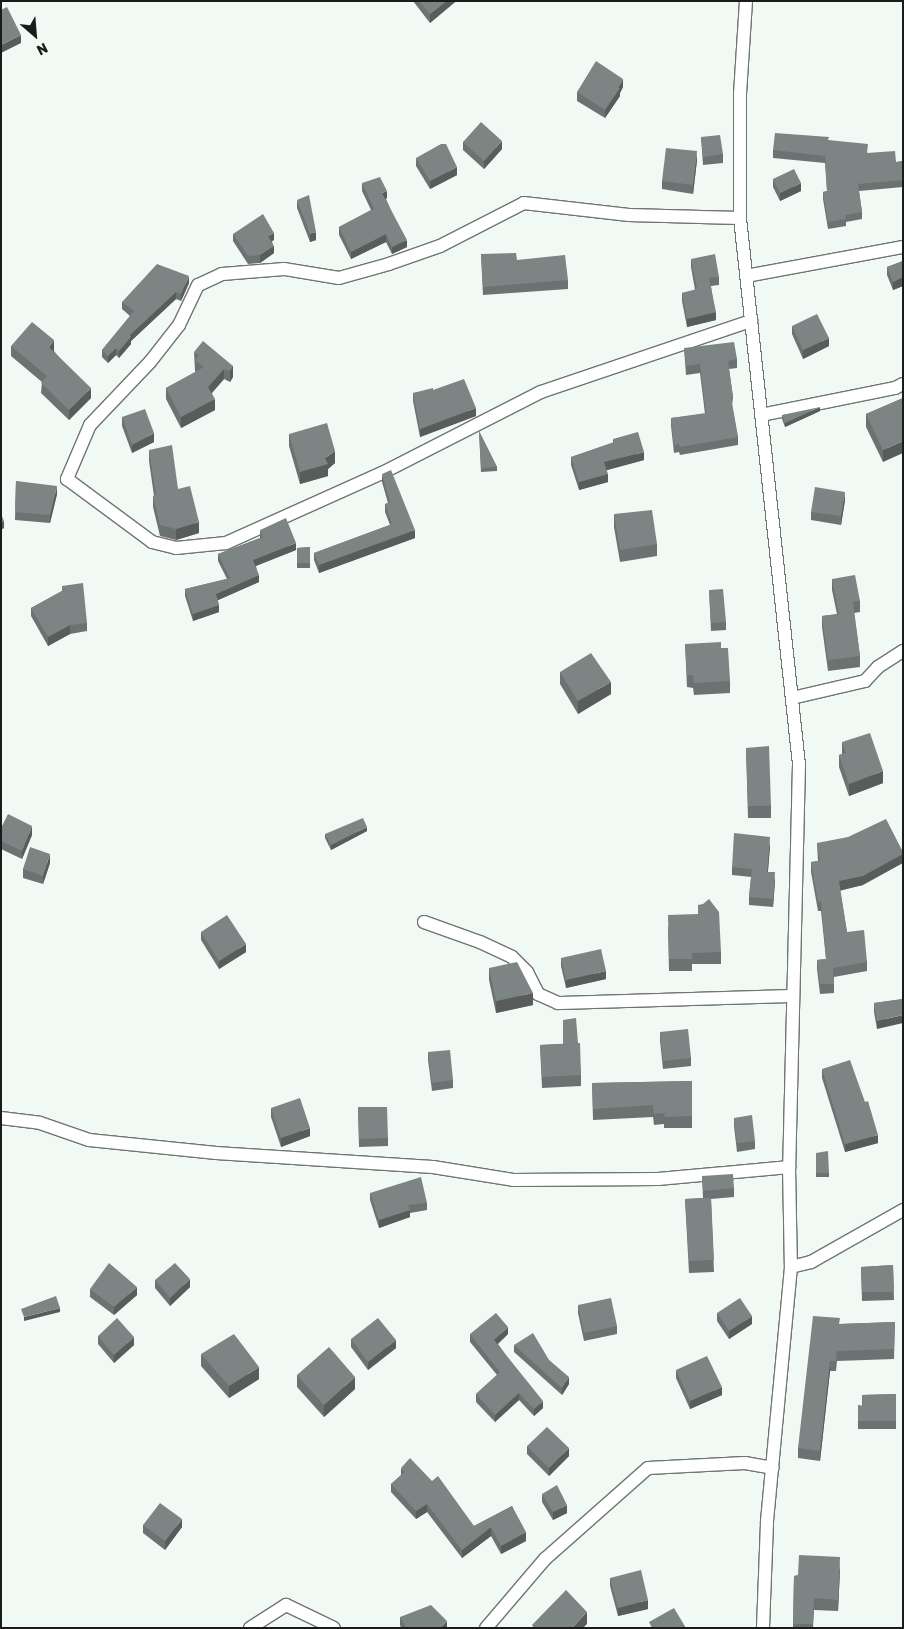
<!DOCTYPE html>
<html>
<head>
<meta charset="utf-8">
<style>
  body { margin:0 }
  #map { position:relative; width:904px; height:1629px; overflow:hidden; background:#f1f9f4; font-family:Rubik,sans-serif }
  div>[style] { position:absolute }
  .roads { filter:drop-shadow(1px 0 #6f7671) drop-shadow(-1px 0 #6f7671) drop-shadow(0 1px #6f7671) drop-shadow(0 -1px #6f7671) }
  .street>* { height:12px; margin:-6px; padding:0 6px; transform-origin:6px; border-radius:6px; background:#fff }
  .wall>* { inset:0; background:#6c7272 }
  .shaded-wall>* { inset:0; background:#585d5c }
  .building>* { inset:0; background:#7d8584 }
  span { translate:-50% -50%; white-space:nowrap; text-align:center; line-height:1.15; -webkit-text-stroke:5px #f1f9f4; paint-order:stroke }
  .frame { position:absolute; inset:0; border:2px solid #191c1a; pointer-events:none }
  .north { position:absolute; left:10px; top:10px; width:50px; height:50px; -webkit-text-stroke:4px #f1f9f4; paint-order:stroke; rotate:153deg; font-size:14px; font-weight:700; line-height:20px; text-align:center; color:#191c1a }
  .north::after { content:''; display:block; margin:auto; width:18px; height:22px; background:#191c1a; clip-path:polygon(50% 0,100% 100%,50% 72%,0 100%) }
</style>
</head>
<body>
<div id="map">
  <div class="roads">
    <div class="street">
      <i style="left:746px;top:1px;width:92px;rotate:93.7deg"></i>
      <i style="left:740px;top:93px;width:125px;rotate:90deg"></i>
      <i style="left:740px;top:218px;width:550px;rotate:83.84deg"></i>
      <i style="left:799px;top:765px;width:402px;rotate:91.4deg"></i>
      <i style="left:789px;top:1167px;width:100px;rotate:88.9deg"></i>
      <i style="left:791px;top:1267px;width:257px;rotate:95.4deg"></i>
      <i style="left:767px;top:1523px;width:105px;rotate:92.2deg"></i>
      <i style="left:740px;top:218px;width:111px;rotate:-178.5deg"></i>
      <i style="left:629px;top:215px;width:106px;rotate:-173.5deg"></i>
      <i style="left:524px;top:203px;width:94px;rotate:152.9deg"></i>
      <i style="left:440px;top:246px;width:54px;rotate:160.6deg"></i>
      <i style="left:389px;top:264px;width:52px;rotate:164.4deg"></i>
      <i style="left:339px;top:278px;width:56px;rotate:-170.7deg"></i>
      <i style="left:284px;top:269px;width:62px;rotate:175.4deg"></i>
      <i style="left:222px;top:274px;width:26px;rotate:155deg"></i>
      <i style="left:198px;top:285px;width:44px;rotate:115.4deg"></i>
      <i style="left:179px;top:325px;width:47px;rotate:128.1deg"></i>
      <i style="left:150px;top:362px;width:87px;rotate:133.6deg"></i>
      <i style="left:90px;top:425px;width:59px;rotate:113.1deg"></i>
      <i style="left:67px;top:479px;width:106px;rotate:36.5deg"></i>
      <i style="left:152px;top:542px;width:25px;rotate:14deg"></i>
      <i style="left:176px;top:548px;width:50px;rotate:-5.7deg"></i>
      <i style="left:226px;top:543px;width:171px;rotate:-24.2deg"></i>
      <i style="left:382px;top:473px;width:178px;rotate:-27deg"></i>
      <i style="left:541px;top:392px;width:222px;rotate:-18.7deg"></i>
      <i style="left:746px;top:276px;width:160px;rotate:-10.5deg"></i>
      <i style="left:761px;top:415px;width:137px;rotate:-11.4deg"></i>
      <i style="left:895px;top:388px;width:9px;rotate:-27deg"></i>
      <i style="left:792px;top:698px;width:75px;rotate:-13.1deg"></i>
      <i style="left:865px;top:681px;width:19px;rotate:-47deg"></i>
      <i style="left:878px;top:667px;width:30px;rotate:-33deg"></i>
      <i style="left:424px;top:922px;width:59px;rotate:19.7deg"></i>
      <i style="left:480px;top:942px;width:35px;rotate:25deg"></i>
      <i style="left:512px;top:957px;width:21px;rotate:45deg"></i>
      <i style="left:527px;top:972px;width:25px;rotate:63deg"></i>
      <i style="left:538px;top:994px;width:22px;rotate:24deg"></i>
      <i style="left:558px;top:1003px;width:235px;rotate:-1.7deg"></i>
      <i style="left:1px;top:1118px;width:39px;rotate:7deg"></i>
      <i style="left:40px;top:1123px;width:52px;rotate:19.1deg"></i>
      <i style="left:89px;top:1140px;width:128px;rotate:5.8deg"></i>
      <i style="left:216px;top:1153px;width:217px;rotate:3.7deg"></i>
      <i style="left:433px;top:1167px;width:81px;rotate:9.2deg"></i>
      <i style="left:513px;top:1180px;width:145px;rotate:-0.4deg"></i>
      <i style="left:658px;top:1179px;width:132px;rotate:-5.2deg"></i>
      <i style="left:791px;top:1267px;width:21px;rotate:-14deg"></i>
      <i style="left:811px;top:1262px;width:106px;rotate:-29.5deg"></i>
      <i style="left:250px;top:1628px;width:43px;rotate:-32.6deg"></i>
      <i style="left:286px;top:1605px;width:53px;rotate:25.6deg"></i>
      <i style="left:486px;top:1628px;width:91px;rotate:-49.5deg"></i>
      <i style="left:545px;top:1559px;width:137px;rotate:-41.5deg"></i>
      <i style="left:648px;top:1468px;width:97px;rotate:-3deg"></i>
      <i style="left:745px;top:1463px;width:28px;rotate:10deg"></i>
    </div>
  </div>
  <div class="wall">
    <i style="clip-path:polygon(413px 1px,455px 1px,455px 2px,430px 23px)"></i>
    <i style="clip-path:polygon(623px 87px,620px 93px,620px 96px,605px 118px,577px 101px,577px 92px)"></i>
    <i style="clip-path:polygon(701px 137px,723px 154px,723px 163px,703px 165px)"></i>
    <i style="clip-path:polygon(828px 140px,896px 162px,903px 161px,903px 187px,859px 191px,862px 212px,862px 219px,846px 222px,846px 226px,828px 229px,823px 199px,823px 192px,827px 191px,825px 163px,773px 158px,773px 150px)"></i>
    <i style="clip-path:polygon(463px 142px,502px 149px,484px 169px,463px 150px)"></i>
    <i style="clip-path:polygon(416px 158px,457px 175px,430px 189px,416px 166px)"></i>
    <i style="clip-path:polygon(697px 160px,693px 194px,662px 189px,662px 181px)"></i>
    <i style="clip-path:polygon(773px 179px,801px 191px,780px 201px,773px 187px)"></i>
    <i style="clip-path:polygon(362px 183px,387px 198px,386px 199px,407px 247px,392px 254px,386px 242px,351px 259px,339px 235px,339px 227px,371px 210px,362px 191px)"></i>
    <i style="clip-path:polygon(297px 200px,316px 240px,310px 242px,297px 208px)"></i>
    <i style="clip-path:polygon(233px 234px,274px 240px,272px 241px,274px 253px,260px 263px,248px 264px,233px 241px)"></i>
    <i style="clip-path:polygon(481px 254px,517px 260px,568px 280px,568px 289px,483px 295px)"></i>
    <i style="clip-path:polygon(691px 259px,719px 277px,719px 285px,711px 286px,716px 320px,687px 327px,682px 301px,682px 293px,695px 290px,691px 267px)"></i>
    <i style="clip-path:polygon(903px 261px,903px 286px,893px 290px,887px 275px,887px 267px)"></i>
    <i style="clip-path:polygon(189px 283px,181px 301px,176px 299px,131px 341px,131px 344px,119px 358px,116px 355px,108px 363px,102px 357px,102px 350px,130px 316px,122px 309px,122px 302px)"></i>
    <i style="clip-path:polygon(792px 326px,829px 346px,803px 359px,792px 334px)"></i>
    <i style="clip-path:polygon(11px 346px,54px 351px,91px 398px,69px 420px,41px 393px,42px 382px,11px 356px)"></i>
    <i style="clip-path:polygon(684px 348px,737px 359px,737px 368px,729px 369px,733px 397px,732px 406px,738px 437px,738px 445px,680px 455px,679px 452px,674px 453px,671px 426px,671px 418px,705px 414px,700px 373px,686px 375px)"></i>
    <i style="clip-path:polygon(194px 352px,233px 366px,233px 377px,230px 382px,224px 379px,212px 393px,215px 410px,181px 428px,166px 399px,166px 388px,196px 372px,195px 371px)"></i>
    <i style="clip-path:polygon(433px 390px,476px 416px,420px 437px,413px 401px,413px 393px)"></i>
    <i style="clip-path:polygon(903px 398px,883px 462px,866px 427px,866px 414px)"></i>
    <i style="clip-path:polygon(820px 411px,785px 427px,782px 419px,782px 415px)"></i>
    <i style="clip-path:polygon(122px 417px,154px 442px,132px 453px,122px 426px)"></i>
    <i style="clip-path:polygon(479px 431px,497px 467px,497px 471px,481px 472px)"></i>
    <i style="clip-path:polygon(289px 434px,335px 463px,328px 469px,328px 476px,300px 484px,289px 446px)"></i>
    <i style="clip-path:polygon(613px 439px,644px 460px,606px 470px,608px 482px,579px 490px,571px 465px,571px 457px,613px 443px)"></i>
    <i style="clip-path:polygon(149px 450px,178px 489px,199px 533px,176px 540px,160px 536px,153px 507px,153px 496px,154px 496px,149px 461px)"></i>
    <i style="clip-path:polygon(382px 474px,415px 538px,319px 573px,314px 560px,314px 553px,390px 525px,385px 512px,385px 504px,388px 503px,382px 482px)"></i>
    <i style="clip-path:polygon(16px 481px,57px 494px,50px 523px,15px 520px)"></i>
    <i style="clip-path:polygon(845px 500px,841px 525px,811px 520px,811px 512px)"></i>
    <i style="clip-path:polygon(614px 514px,657px 544px,657px 556px,620px 562px,614px 527px)"></i>
    <i style="clip-path:polygon(260px 530px,296px 550px,256px 566px,259px 582px,218px 600px,219px 612px,193px 621px,185px 596px,185px 589px,227px 579px,218px 561px,218px 554px,260px 538px)"></i>
    <i style="clip-path:polygon(310px 547px,310px 568px,297px 568px,297px 548px)"></i>
    <i style="clip-path:polygon(832px 579px,860px 601px,860px 612px,854px 613px,860px 656px,860px 667px,828px 671px,822px 627px,822px 616px,837px 614px,832px 590px)"></i>
    <i style="clip-path:polygon(709px 590px,726px 622px,726px 630px,711px 631px)"></i>
    <i style="clip-path:polygon(62px 591px,87px 623px,87px 631px,70px 634px,48px 646px,31px 616px,31px 608px)"></i>
    <i style="clip-path:polygon(685px 644px,721px 648px,730px 681px,730px 693px,694px 695px,693px 688px,687px 687px)"></i>
    <i style="clip-path:polygon(560px 672px,611px 694px,578px 714px,560px 684px)"></i>
    <i style="clip-path:polygon(842px 742px,883px 783px,849px 796px,839px 767px,839px 755px,842px 754px)"></i>
    <i style="clip-path:polygon(746px 748px,771px 806px,771px 818px,748px 818px)"></i>
    <i style="clip-path:polygon(1px 828px,32px 835px,22px 859px,1px 849px)"></i>
    <i style="clip-path:polygon(367px 831px,331px 850px,325px 838px,325px 834px)"></i>
    <i style="clip-path:polygon(817px 843px,863px 885px,840px 890px,847px 932px,867px 962px,867px 971px,834px 977px,834px 993px,820px 994px,817px 969px,817px 960px,826px 959px,821px 911px,818px 911px,811px 872px,811px 862px,818px 861px)"></i>
    <i style="clip-path:polygon(770px 846px,768px 872px,775px 880px,773px 907px,749px 905px,749px 897px,751px 877px,732px 875px,732px 867px)"></i>
    <i style="clip-path:polygon(50px 863px,43px 884px,23px 878px,23px 869px)"></i>
    <i style="clip-path:polygon(698px 914px,721px 952px,721px 964px,692px 964px,692px 971px,669px 971px,668px 927px)"></i>
    <i style="clip-path:polygon(201px 932px,246px 952px,219px 969px,201px 940px)"></i>
    <i style="clip-path:polygon(561px 958px,606px 979px,566px 988px,561px 966px)"></i>
    <i style="clip-path:polygon(489px 968px,533px 1005px,496px 1013px,489px 980px)"></i>
    <i style="clip-path:polygon(903px 999px,877px 1029px,874px 1012px,874px 1003px)"></i>
    <i style="clip-path:polygon(660px 1032px,691px 1058px,691px 1066px,663px 1069px,660px 1041px)"></i>
    <i style="clip-path:polygon(578px 1043px,581px 1075px,581px 1086px,542px 1088px,540px 1045px)"></i>
    <i style="clip-path:polygon(428px 1052px,453px 1080px,453px 1088px,432px 1091px,428px 1060px)"></i>
    <i style="clip-path:polygon(822px 1069px,878px 1143px,845px 1152px,822px 1078px)"></i>
    <i style="clip-path:polygon(692px 1081px,692px 1128px,664px 1128px,664px 1124px,654px 1125px,653px 1117px,593px 1120px,592px 1083px)"></i>
    <i style="clip-path:polygon(358px 1107px,388px 1138px,388px 1146px,359px 1147px)"></i>
    <i style="clip-path:polygon(271px 1108px,310px 1136px,281px 1147px,271px 1117px)"></i>
    <i style="clip-path:polygon(734px 1118px,755px 1141px,755px 1149px,737px 1152px,734px 1126px)"></i>
    <i style="clip-path:polygon(816px 1153px,829px 1173px,829px 1177px,816px 1177px)"></i>
    <i style="clip-path:polygon(702px 1176px,734px 1188px,734px 1197px,711px 1199px,714px 1272px,689px 1273px,685px 1199px,703px 1198px)"></i>
    <i style="clip-path:polygon(370px 1193px,427px 1203px,427px 1210px,410px 1213px,410px 1217px,379px 1228px,370px 1200px)"></i>
    <i style="clip-path:polygon(893px 1265px,894px 1300px,862px 1301px,861px 1267px)"></i>
    <i style="clip-path:polygon(155px 1280px,190px 1287px,170px 1306px,155px 1288px)"></i>
    <i style="clip-path:polygon(90px 1289px,137px 1295px,114px 1315px,90px 1297px)"></i>
    <i style="clip-path:polygon(578px 1305px,617px 1326px,617px 1334px,584px 1341px,578px 1313px)"></i>
    <i style="clip-path:polygon(717px 1313px,752px 1324px,729px 1339px,717px 1321px)"></i>
    <i style="clip-path:polygon(895px 1322px,894px 1359px,837px 1361px,836px 1371px,830px 1371px,820px 1461px,798px 1458px,798px 1448px,840px 1324px)"></i>
    <i style="clip-path:polygon(470px 1334px,508px 1334px,498px 1344px,543px 1408px,534px 1416px,519px 1400px,495px 1422px,476px 1402px,476px 1394px,497px 1375px,470px 1342px)"></i>
    <i style="clip-path:polygon(98px 1336px,134px 1345px,114px 1363px,98px 1344px)"></i>
    <i style="clip-path:polygon(351px 1339px,396px 1348px,368px 1370px,351px 1347px)"></i>
    <i style="clip-path:polygon(514px 1345px,549px 1360px,569px 1384px,562px 1395px,514px 1352px)"></i>
    <i style="clip-path:polygon(201px 1354px,259px 1379px,229px 1398px,201px 1366px)"></i>
    <i style="clip-path:polygon(676px 1370px,722px 1395px,690px 1409px,676px 1378px)"></i>
    <i style="clip-path:polygon(297px 1375px,355px 1389px,324px 1417px,297px 1387px)"></i>
    <i style="clip-path:polygon(896px 1394px,896px 1429px,858px 1429px,858px 1405px,862px 1406px,862px 1395px)"></i>
    <i style="clip-path:polygon(527px 1446px,569px 1456px,549px 1476px,527px 1454px)"></i>
    <i style="clip-path:polygon(401px 1468px,474px 1526px,512px 1506px,526px 1541px,501px 1554px,491px 1536px,462px 1558px,427px 1512px,416px 1519px,391px 1492px,391px 1484px,401px 1475px)"></i>
    <i style="clip-path:polygon(542px 1494px,567px 1513px,553px 1520px,542px 1502px)"></i>
    <i style="clip-path:polygon(143px 1525px,182px 1527px,165px 1550px,143px 1533px)"></i>
    <i style="clip-path:polygon(840px 1569px,838px 1611px,814px 1610px,813px 1628px,793px 1628px,794px 1576px)"></i>
    <i style="clip-path:polygon(610px 1578px,648px 1609px,618px 1616px,610px 1586px)"></i>
    <i style="clip-path:polygon(400px 1617px,447px 1628px,401px 1628px,400px 1625px)"></i>
  </div>
  <div class="shaded-wall">
    <i style="clip-path:polygon(447px 1px,455px 1px,455px 2px,430px 23px,430px 14px)"></i>
    <i style="clip-path:polygon(21px 35px,21px 43px,1px 53px,1px 45px)"></i>
    <i style="clip-path:polygon(623px 79px,623px 87px,620px 93px,620px 96px,605px 118px,605px 110px)"></i>
    <i style="clip-path:polygon(502px 141px,502px 149px,484px 169px,484px 161px)"></i>
    <i style="clip-path:polygon(697px 151px,697px 160px,693px 194px,693px 185px)"></i>
    <i style="clip-path:polygon(457px 167px,457px 175px,430px 189px,430px 181px)"></i>
    <i style="clip-path:polygon(801px 183px,801px 191px,780px 201px,780px 193px)"></i>
    <i style="clip-path:polygon(387px 191px,387px 198px,382px 200px,382px 193px)"></i>
    <i style="clip-path:polygon(316px 232px,316px 240px,310px 242px,310px 234px)"></i>
    <i style="clip-path:polygon(274px 233px,274px 240px,268px 243px,268px 236px)"></i>
    <i style="clip-path:polygon(386px 234px,386px 242px,351px 259px,351px 252px)"></i>
    <i style="clip-path:polygon(407px 240px,407px 247px,392px 254px,392px 247px)"></i>
    <i style="clip-path:polygon(274px 246px,274px 253px,260px 263px,260px 255px)"></i>
    <i style="clip-path:polygon(189px 276px,189px 283px,181px 301px,181px 294px)"></i>
    <i style="clip-path:polygon(903px 277px,903px 286px,893px 290px,893px 282px)"></i>
    <i style="clip-path:polygon(176px 292px,176px 299px,131px 341px,131px 344px,119px 358px,119px 351px,130px 335px)"></i>
    <i style="clip-path:polygon(716px 312px,716px 320px,687px 327px,687px 319px)"></i>
    <i style="clip-path:polygon(829px 338px,829px 346px,803px 359px,803px 350px)"></i>
    <i style="clip-path:polygon(54px 340px,54px 351px,49px 357px,49px 347px)"></i>
    <i style="clip-path:polygon(116px 348px,116px 355px,108px 363px,108px 356px)"></i>
    <i style="clip-path:polygon(233px 366px,233px 377px,230px 382px,230px 371px)"></i>
    <i style="clip-path:polygon(224px 369px,224px 379px,208px 397px,208px 387px)"></i>
    <i style="clip-path:polygon(91px 388px,91px 398px,69px 420px,69px 410px)"></i>
    <i style="clip-path:polygon(215px 399px,215px 410px,181px 428px,181px 417px)"></i>
    <i style="clip-path:polygon(820px 407px,820px 411px,785px 427px,785px 423px)"></i>
    <i style="clip-path:polygon(476px 408px,476px 416px,420px 437px,420px 429px)"></i>
    <i style="clip-path:polygon(154px 433px,154px 442px,132px 453px,132px 445px)"></i>
    <i style="clip-path:polygon(903px 441px,903px 453px,883px 462px,883px 450px)"></i>
    <i style="clip-path:polygon(335px 451px,335px 463px,328px 469px,328px 476px,300px 484px,300px 472px,325px 458px)"></i>
    <i style="clip-path:polygon(644px 452px,644px 460px,604px 471px,604px 462px)"></i>
    <i style="clip-path:polygon(608px 474px,608px 482px,579px 490px,579px 482px)"></i>
    <i style="clip-path:polygon(57px 486px,57px 494px,50px 523px,50px 515px)"></i>
    <i style="clip-path:polygon(845px 492px,845px 500px,841px 525px,841px 516px)"></i>
    <i style="clip-path:polygon(4px 521px,4px 528px,1px 530px,1px 522px)"></i>
    <i style="clip-path:polygon(199px 522px,199px 533px,176px 540px,176px 529px)"></i>
    <i style="clip-path:polygon(415px 530px,415px 538px,319px 573px,319px 565px)"></i>
    <i style="clip-path:polygon(296px 543px,296px 550px,253px 567px,253px 560px)"></i>
    <i style="clip-path:polygon(259px 575px,259px 582px,216px 601px,216px 594px)"></i>
    <i style="clip-path:polygon(219px 605px,219px 612px,193px 621px,193px 614px)"></i>
    <i style="clip-path:polygon(70px 625px,70px 634px,48px 646px,48px 637px)"></i>
    <i style="clip-path:polygon(611px 682px,611px 694px,578px 714px,578px 701px)"></i>
    <i style="clip-path:polygon(883px 771px,883px 783px,849px 796px,849px 784px)"></i>
    <i style="clip-path:polygon(32px 826px,32px 835px,22px 859px,22px 851px)"></i>
    <i style="clip-path:polygon(367px 827px,367px 831px,331px 850px,331px 845px)"></i>
    <i style="clip-path:polygon(770px 837px,770px 846px,767px 880px,767px 872px)"></i>
    <i style="clip-path:polygon(50px 854px,50px 863px,43px 884px,43px 876px)"></i>
    <i style="clip-path:polygon(903px 854px,903px 863px,863px 885px,839px 891px,839px 881px)"></i>
    <i style="clip-path:polygon(775px 872px,775px 880px,773px 907px,773px 899px)"></i>
    <i style="clip-path:polygon(246px 944px,246px 952px,219px 969px,219px 961px)"></i>
    <i style="clip-path:polygon(606px 971px,606px 979px,566px 988px,566px 980px)"></i>
    <i style="clip-path:polygon(533px 993px,533px 1005px,496px 1013px,496px 1001px)"></i>
    <i style="clip-path:polygon(903px 1015px,903px 1023px,877px 1029px,877px 1021px)"></i>
    <i style="clip-path:polygon(310px 1128px,310px 1136px,281px 1147px,281px 1138px)"></i>
    <i style="clip-path:polygon(878px 1135px,878px 1143px,845px 1152px,845px 1144px)"></i>
    <i style="clip-path:polygon(410px 1210px,410px 1217px,379px 1228px,379px 1220px)"></i>
    <i style="clip-path:polygon(190px 1279px,190px 1287px,170px 1306px,170px 1298px)"></i>
    <i style="clip-path:polygon(137px 1287px,137px 1295px,114px 1315px,114px 1307px)"></i>
    <i style="clip-path:polygon(60px 1308px,60px 1312px,24px 1321px,24px 1317px)"></i>
    <i style="clip-path:polygon(752px 1316px,752px 1324px,729px 1339px,729px 1331px)"></i>
    <i style="clip-path:polygon(508px 1327px,508px 1334px,494px 1347px,494px 1340px)"></i>
    <i style="clip-path:polygon(134px 1337px,134px 1345px,114px 1363px,114px 1355px)"></i>
    <i style="clip-path:polygon(396px 1340px,396px 1348px,368px 1370px,368px 1362px)"></i>
    <i style="clip-path:polygon(830px 1361px,830px 1371px,820px 1461px,820px 1451px)"></i>
    <i style="clip-path:polygon(259px 1367px,259px 1379px,229px 1398px,229px 1386px)"></i>
    <i style="clip-path:polygon(355px 1377px,355px 1389px,324px 1417px,324px 1405px)"></i>
    <i style="clip-path:polygon(569px 1377px,569px 1384px,562px 1395px,562px 1388px)"></i>
    <i style="clip-path:polygon(722px 1387px,722px 1395px,690px 1409px,690px 1401px)"></i>
    <i style="clip-path:polygon(519px 1393px,519px 1400px,495px 1422px,495px 1415px)"></i>
    <i style="clip-path:polygon(543px 1401px,543px 1408px,534px 1416px,534px 1409px)"></i>
    <i style="clip-path:polygon(569px 1448px,569px 1456px,549px 1476px,549px 1468px)"></i>
    <i style="clip-path:polygon(427px 1504px,427px 1512px,416px 1519px,416px 1511px)"></i>
    <i style="clip-path:polygon(567px 1505px,567px 1513px,553px 1520px,553px 1512px)"></i>
    <i style="clip-path:polygon(182px 1519px,182px 1527px,165px 1550px,165px 1541px)"></i>
    <i style="clip-path:polygon(491px 1527px,491px 1536px,462px 1558px,462px 1550px)"></i>
    <i style="clip-path:polygon(526px 1532px,526px 1541px,501px 1554px,501px 1546px)"></i>
    <i style="clip-path:polygon(840px 1557px,840px 1569px,838px 1611px,838px 1600px)"></i>
    <i style="clip-path:polygon(648px 1600px,648px 1609px,618px 1616px,618px 1608px)"></i>
    <i style="clip-path:polygon(587px 1612px,587px 1624px,583px 1628px,572px 1628px)"></i>
    <i style="clip-path:polygon(447px 1621px,447px 1628px,440px 1628px)"></i>
  </div>
  <div class="building">
    <i style="clip-path:polygon(419px 1px,447px 1px,430px 14px)"></i>
    <i style="clip-path:polygon(7px 7px,21px 35px,1px 45px,1px 10px)"></i>
    <i style="clip-path:polygon(596px 61px,623px 79px,618px 88px,620px 88px,605px 110px,577px 92px)"></i>
    <i style="clip-path:polygon(481px 122px,502px 141px,484px 161px,463px 142px)"></i>
    <i style="clip-path:polygon(775px 133px,829px 137px,828px 140px,868px 144px,867px 153px,895px 151px,896px 162px,903px 161px,903px 180px,858px 184px,862px 212px,845px 215px,846px 219px,828px 222px,823px 192px,827px 191px,825px 156px,773px 150px)"></i>
    <i style="clip-path:polygon(720px 135px,723px 154px,703px 157px,701px 137px)"></i>
    <i style="clip-path:polygon(441px 144px,446px 144px,457px 167px,430px 181px,416px 158px)"></i>
    <i style="clip-path:polygon(666px 148px,697px 151px,693px 185px,662px 181px)"></i>
    <i style="clip-path:polygon(794px 169px,801px 183px,780px 193px,773px 179px)"></i>
    <i style="clip-path:polygon(380px 177px,387px 191px,382px 193px,407px 240px,392px 247px,386px 234px,351px 252px,339px 227px,374px 209px,362px 183px)"></i>
    <i style="clip-path:polygon(309px 195px,316px 232px,310px 234px,297px 200px)"></i>
    <i style="clip-path:polygon(263px 214px,274px 233px,268px 236px,274px 246px,260px 255px,248px 256px,233px 234px)"></i>
    <i style="clip-path:polygon(516px 253px,517px 260px,565px 255px,568px 280px,483px 287px,481px 254px)"></i>
    <i style="clip-path:polygon(715px 254px,719px 277px,709px 278px,716px 312px,687px 319px,682px 293px,697px 289px,691px 259px)"></i>
    <i style="clip-path:polygon(903px 261px,903px 277px,893px 282px,887px 267px)"></i>
    <i style="clip-path:polygon(157px 264px,189px 276px,181px 294px,176px 292px,130px 335px,131px 337px,119px 351px,116px 348px,108px 356px,102px 350px,134px 311px,122px 302px)"></i>
    <i style="clip-path:polygon(817px 314px,829px 338px,803px 350px,792px 326px)"></i>
    <i style="clip-path:polygon(32px 322px,54px 340px,49px 347px,91px 388px,69px 410px,41px 383px,47px 376px,11px 346px)"></i>
    <i style="clip-path:polygon(203px 341px,233px 366px,230px 371px,224px 369px,208px 387px,215px 399px,181px 417px,166px 388px,204px 367px,195px 360px,199px 355px,194px 352px)"></i>
    <i style="clip-path:polygon(734px 342px,737px 359px,728px 361px,733px 397px,731px 397px,738px 437px,680px 447px,679px 444px,674px 445px,671px 418px,706px 413px,700px 364px,686px 366px,684px 348px)"></i>
    <i style="clip-path:polygon(464px 379px,476px 408px,420px 429px,413px 393px,433px 388px,433px 390px)"></i>
    <i style="clip-path:polygon(903px 398px,903px 441px,883px 450px,866px 414px)"></i>
    <i style="clip-path:polygon(820px 407px,785px 423px,782px 415px)"></i>
    <i style="clip-path:polygon(145px 409px,154px 433px,132px 445px,122px 417px)"></i>
    <i style="clip-path:polygon(327px 423px,335px 451px,325px 458px,328px 464px,300px 472px,289px 434px)"></i>
    <i style="clip-path:polygon(479px 431px,497px 467px,481px 468px)"></i>
    <i style="clip-path:polygon(638px 432px,644px 452px,604px 462px,608px 474px,579px 482px,571px 457px,614px 442px,613px 439px)"></i>
    <i style="clip-path:polygon(172px 445px,178px 489px,190px 486px,199px 522px,176px 529px,160px 525px,153px 496px,156px 495px,149px 450px)"></i>
    <i style="clip-path:polygon(391px 470px,415px 530px,319px 565px,314px 553px,392px 524px,385px 504px,390px 502px,382px 474px)"></i>
    <i style="clip-path:polygon(16px 481px,57px 486px,50px 515px,15px 512px)"></i>
    <i style="clip-path:polygon(815px 487px,845px 492px,841px 516px,811px 512px)"></i>
    <i style="clip-path:polygon(652px 510px,657px 544px,620px 550px,614px 514px)"></i>
    <i style="clip-path:polygon(1px 514px,4px 521px,1px 522px)"></i>
    <i style="clip-path:polygon(286px 518px,296px 543px,253px 560px,259px 575px,216px 594px,219px 605px,193px 614px,185px 589px,230px 578px,218px 554px,263px 537px,260px 530px)"></i>
    <i style="clip-path:polygon(310px 547px,310px 563px,297px 563px,297px 548px)"></i>
    <i style="clip-path:polygon(855px 575px,860px 601px,853px 602px,860px 656px,828px 660px,822px 616px,839px 614px,832px 579px)"></i>
    <i style="clip-path:polygon(83px 583px,87px 623px,70px 625px,48px 637px,31px 608px,62px 591px,62px 586px)"></i>
    <i style="clip-path:polygon(723px 589px,726px 622px,711px 623px,709px 590px)"></i>
    <i style="clip-path:polygon(721px 642px,721px 648px,728px 648px,730px 681px,694px 683px,693px 675px,687px 675px,685px 644px)"></i>
    <i style="clip-path:polygon(591px 653px,611px 682px,578px 701px,560px 672px)"></i>
    <i style="clip-path:polygon(870px 733px,883px 771px,849px 784px,839px 755px,846px 753px,842px 742px)"></i>
    <i style="clip-path:polygon(769px 746px,771px 806px,748px 806px,746px 748px)"></i>
    <i style="clip-path:polygon(8px 814px,32px 826px,22px 851px,1px 841px,1px 828px)"></i>
    <i style="clip-path:polygon(363px 818px,367px 827px,331px 845px,325px 834px)"></i>
    <i style="clip-path:polygon(886px 819px,903px 852px,903px 854px,863px 876px,839px 881px,847px 932px,864px 930px,867px 962px,833px 968px,834px 984px,820px 984px,817px 960px,826px 959px,821px 901px,818px 902px,811px 862px,820px 861px,817px 843px,848px 837px)"></i>
    <i style="clip-path:polygon(734px 833px,770px 837px,767px 872px,775px 872px,773px 899px,749px 897px,752px 869px,732px 867px)"></i>
    <i style="clip-path:polygon(30px 847px,50px 854px,43px 876px,23px 869px)"></i>
    <i style="clip-path:polygon(709px 899px,719px 912px,721px 952px,692px 953px,692px 959px,669px 959px,668px 915px,698px 914px,698px 905px,703px 904px)"></i>
    <i style="clip-path:polygon(227px 915px,246px 944px,219px 961px,201px 932px)"></i>
    <i style="clip-path:polygon(601px 949px,606px 971px,566px 980px,561px 958px)"></i>
    <i style="clip-path:polygon(517px 962px,533px 993px,496px 1001px,489px 968px)"></i>
    <i style="clip-path:polygon(903px 999px,903px 1015px,877px 1021px,874px 1003px)"></i>
    <i style="clip-path:polygon(576px 1018px,578px 1043px,580px 1043px,581px 1075px,542px 1077px,540px 1045px,563px 1044px,563px 1020px)"></i>
    <i style="clip-path:polygon(688px 1029px,691px 1058px,663px 1061px,660px 1032px)"></i>
    <i style="clip-path:polygon(450px 1050px,453px 1080px,432px 1083px,428px 1052px)"></i>
    <i style="clip-path:polygon(850px 1060px,865px 1102px,868px 1101px,878px 1135px,845px 1144px,822px 1069px)"></i>
    <i style="clip-path:polygon(692px 1081px,692px 1116px,664px 1117px,665px 1113px,654px 1114px,653px 1105px,593px 1109px,592px 1083px)"></i>
    <i style="clip-path:polygon(300px 1098px,310px 1128px,281px 1138px,271px 1108px)"></i>
    <i style="clip-path:polygon(358px 1107px,387px 1107px,388px 1138px,359px 1139px)"></i>
    <i style="clip-path:polygon(752px 1115px,755px 1141px,737px 1143px,734px 1118px)"></i>
    <i style="clip-path:polygon(828px 1151px,829px 1173px,816px 1173px,816px 1153px)"></i>
    <i style="clip-path:polygon(733px 1174px,734px 1188px,703px 1191px,702px 1176px)"></i>
    <i style="clip-path:polygon(421px 1177px,427px 1203px,408px 1205px,410px 1210px,379px 1220px,370px 1193px)"></i>
    <i style="clip-path:polygon(711px 1198px,714px 1260px,689px 1261px,685px 1199px)"></i>
    <i style="clip-path:polygon(109px 1263px,137px 1287px,114px 1307px,90px 1289px)"></i>
    <i style="clip-path:polygon(175px 1263px,190px 1279px,170px 1298px,155px 1280px)"></i>
    <i style="clip-path:polygon(893px 1265px,894px 1292px,862px 1292px,861px 1267px)"></i>
    <i style="clip-path:polygon(56px 1296px,60px 1308px,24px 1317px,21px 1309px)"></i>
    <i style="clip-path:polygon(611px 1298px,617px 1326px,584px 1333px,578px 1305px)"></i>
    <i style="clip-path:polygon(740px 1298px,752px 1316px,729px 1331px,717px 1313px)"></i>
    <i style="clip-path:polygon(496px 1313px,508px 1327px,494px 1340px,543px 1401px,534px 1409px,519px 1393px,495px 1415px,476px 1394px,500px 1372px,470px 1334px)"></i>
    <i style="clip-path:polygon(813px 1316px,840px 1318px,839px 1324px,895px 1322px,894px 1349px,837px 1351px,836px 1361px,830px 1361px,820px 1451px,798px 1448px)"></i>
    <i style="clip-path:polygon(117px 1318px,134px 1337px,114px 1355px,98px 1336px)"></i>
    <i style="clip-path:polygon(378px 1318px,396px 1340px,368px 1362px,351px 1339px)"></i>
    <i style="clip-path:polygon(533px 1333px,549px 1360px,569px 1377px,562px 1388px,514px 1345px)"></i>
    <i style="clip-path:polygon(234px 1334px,259px 1367px,229px 1386px,201px 1354px)"></i>
    <i style="clip-path:polygon(329px 1347px,355px 1377px,324px 1405px,297px 1375px)"></i>
    <i style="clip-path:polygon(707px 1356px,722px 1387px,690px 1401px,676px 1370px)"></i>
    <i style="clip-path:polygon(896px 1394px,896px 1421px,858px 1421px,858px 1405px,863px 1406px,862px 1395px)"></i>
    <i style="clip-path:polygon(547px 1427px,569px 1448px,549px 1468px,527px 1446px)"></i>
    <i style="clip-path:polygon(410px 1458px,432px 1481px,438px 1476px,474px 1526px,512px 1506px,526px 1532px,501px 1546px,491px 1527px,462px 1550px,427px 1504px,416px 1511px,391px 1484px,405px 1472px,401px 1468px)"></i>
    <i style="clip-path:polygon(557px 1485px,567px 1505px,553px 1512px,542px 1494px)"></i>
    <i style="clip-path:polygon(160px 1503px,182px 1519px,165px 1541px,143px 1525px)"></i>
    <i style="clip-path:polygon(799px 1555px,840px 1557px,838px 1600px,814px 1598px,813px 1624px,793px 1624px,794px 1576px,798px 1575px)"></i>
    <i style="clip-path:polygon(641px 1570px,648px 1600px,618px 1608px,610px 1578px)"></i>
    <i style="clip-path:polygon(566px 1590px,587px 1612px,572px 1628px,534px 1628px,532px 1625px)"></i>
    <i style="clip-path:polygon(431px 1605px,447px 1621px,440px 1628px,406px 1628px,400px 1617px)"></i>
    <i style="clip-path:polygon(674px 1608px,686px 1628px,652px 1628px,649px 1622px)"></i>
  </div>
  <div class="frame"></div>
  <div class="north">N</div>
</div>
</body>
</html>
